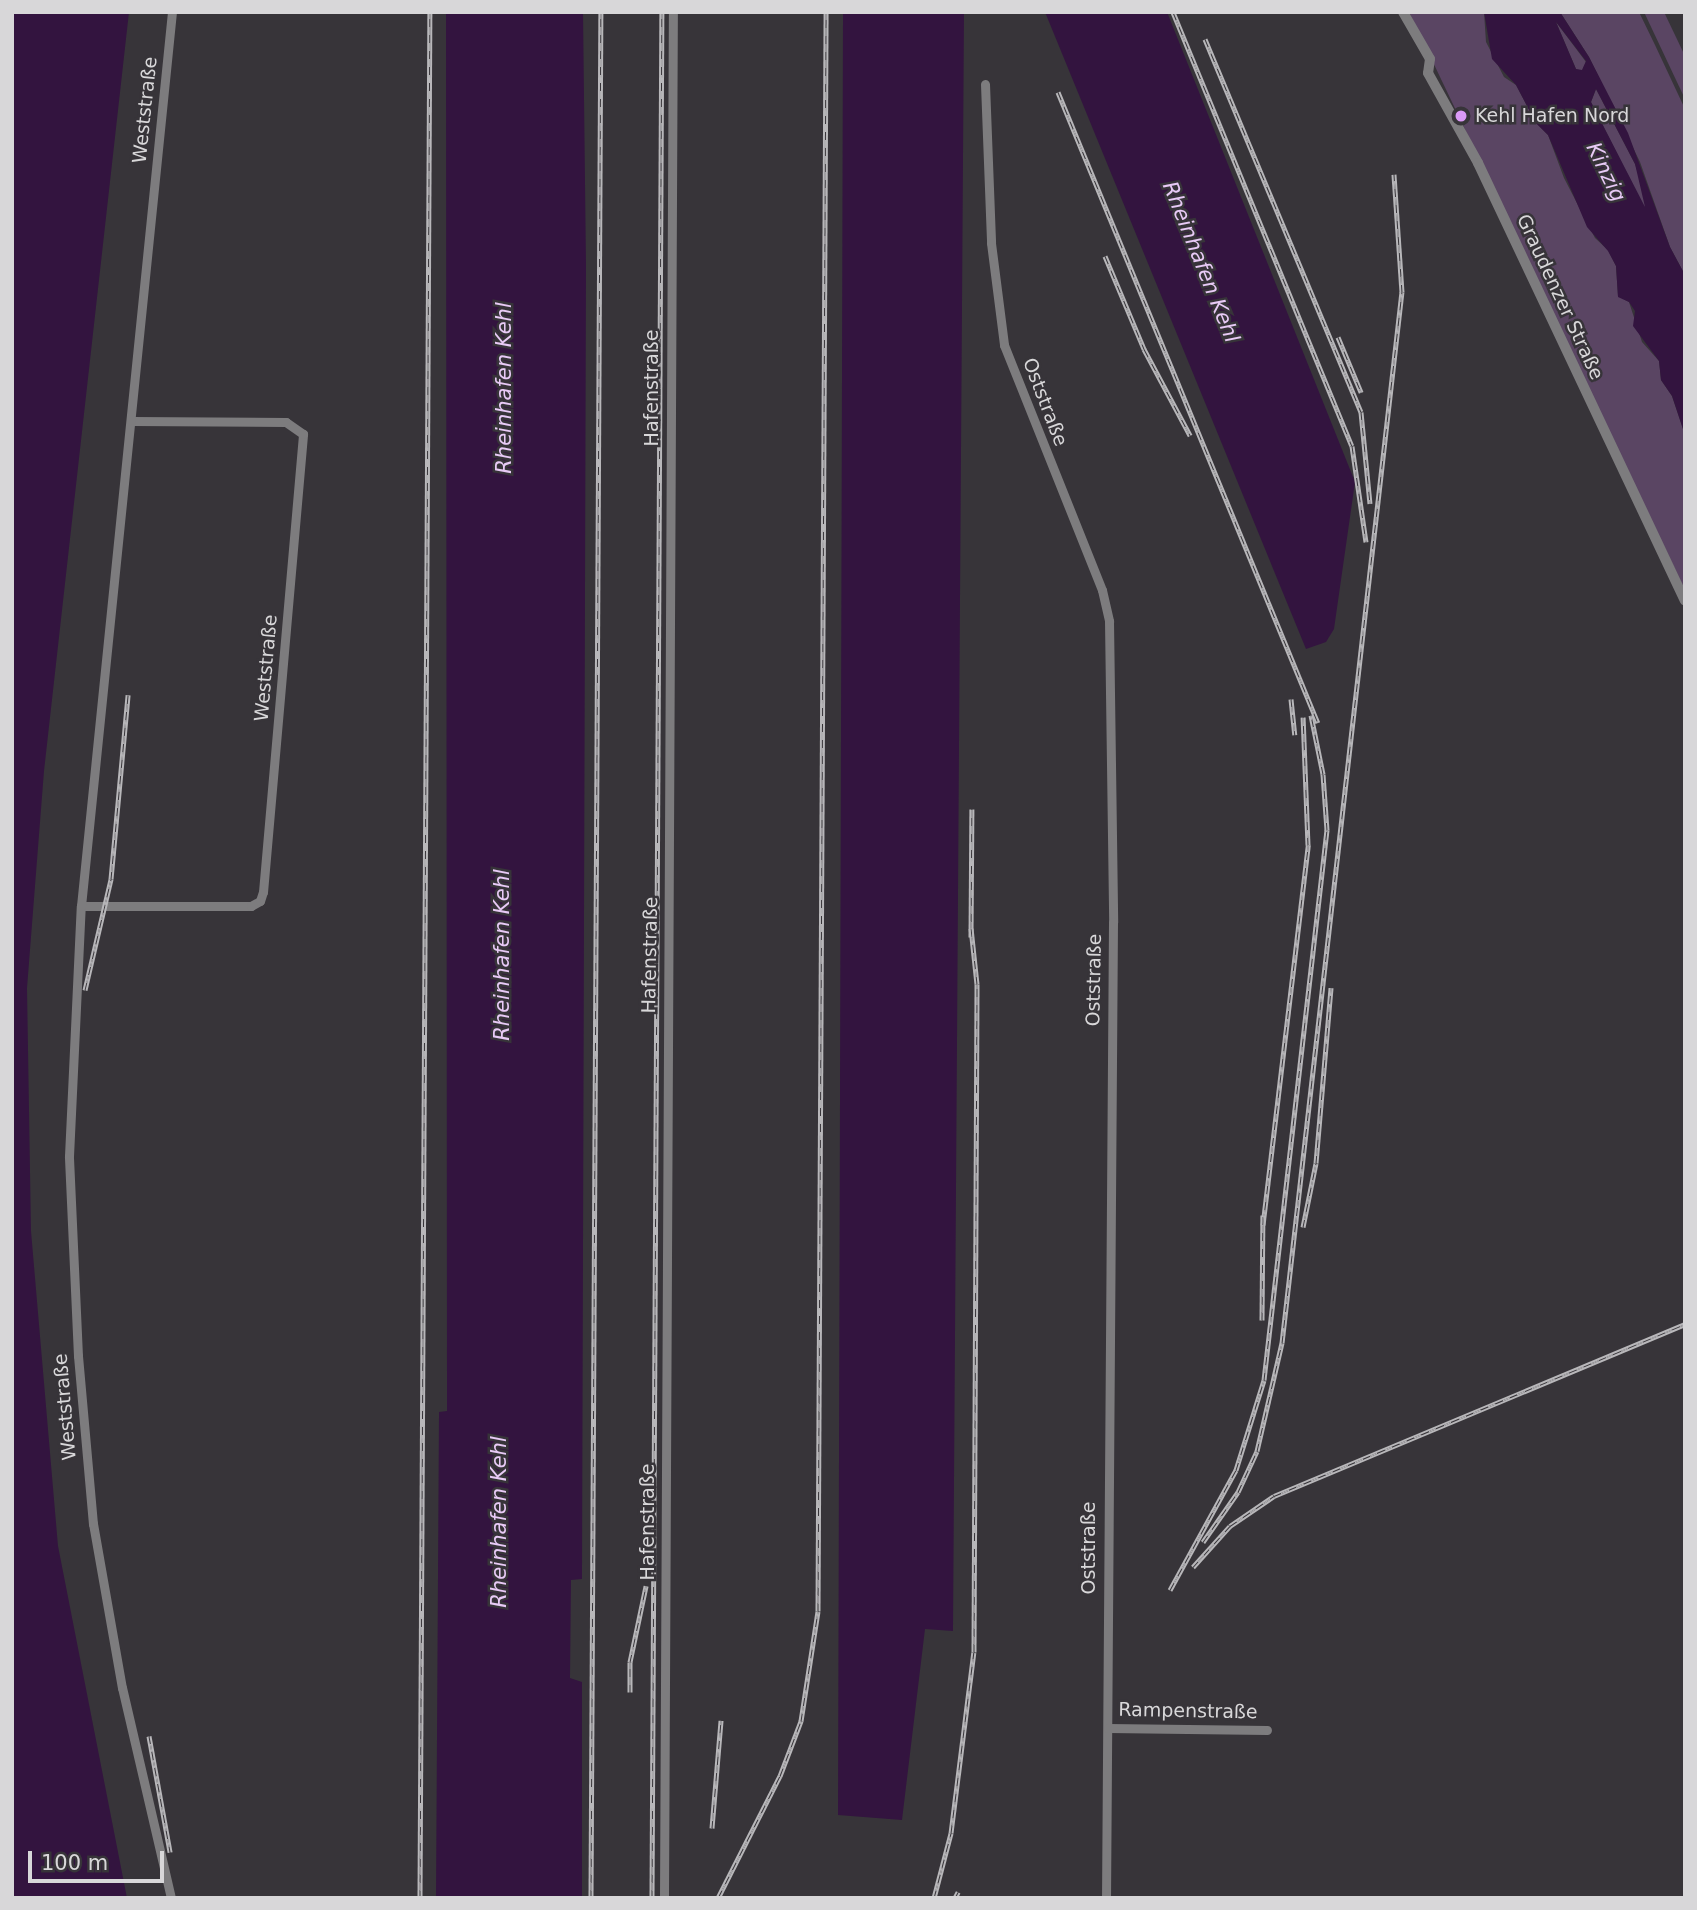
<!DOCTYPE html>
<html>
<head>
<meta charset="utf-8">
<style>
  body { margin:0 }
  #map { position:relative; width:1697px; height:1910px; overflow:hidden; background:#373439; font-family:"DejaVu Sans",sans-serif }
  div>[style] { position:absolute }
  .green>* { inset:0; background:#5a4563 }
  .water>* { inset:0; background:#33143f }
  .minor>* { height:9px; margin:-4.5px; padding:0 4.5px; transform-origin:4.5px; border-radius:4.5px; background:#7d7c7e }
  .tertiary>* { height:10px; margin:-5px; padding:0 5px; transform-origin:5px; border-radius:5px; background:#7d7c7e }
  .rail>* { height:5px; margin-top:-2.5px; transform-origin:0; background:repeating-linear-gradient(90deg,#373439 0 8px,#b8b7ba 0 16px); box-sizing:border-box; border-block:2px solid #b8b7ba }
  .dots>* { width:19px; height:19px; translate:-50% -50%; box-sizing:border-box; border:4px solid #373439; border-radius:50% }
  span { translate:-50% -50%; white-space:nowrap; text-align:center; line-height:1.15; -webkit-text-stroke:5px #373439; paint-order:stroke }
  .street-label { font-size:19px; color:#d8d7d9 }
  .poi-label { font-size:19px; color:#d8d7d9 }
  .left { translate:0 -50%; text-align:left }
  .water-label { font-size:21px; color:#e8caf6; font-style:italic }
  .frame { position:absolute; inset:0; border:14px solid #d8d7d9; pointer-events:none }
  .scale { position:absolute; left:28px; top:1851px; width:136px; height:32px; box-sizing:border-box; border:4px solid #d8d7d9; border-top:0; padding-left:9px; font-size:21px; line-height:24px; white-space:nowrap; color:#d8d7d9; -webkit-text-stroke:5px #373439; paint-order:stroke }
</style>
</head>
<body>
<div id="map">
  <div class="green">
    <i style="clip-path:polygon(1409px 12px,1484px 12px,1486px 42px,1504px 77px,1516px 85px,1536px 123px,1548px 135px,1564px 178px,1595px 238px,1608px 250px,1616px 266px,1618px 296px,1629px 302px,1642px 342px,1659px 361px,1661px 380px,1672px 396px,1685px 435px,1685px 590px)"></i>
    <i style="clip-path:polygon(1560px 12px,1639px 12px,1655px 45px,1685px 109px,1685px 275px,1670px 247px,1640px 162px,1589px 57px)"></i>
    <i style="clip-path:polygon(1644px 12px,1664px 12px,1685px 56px,1685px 99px)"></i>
    <i style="clip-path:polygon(1556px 22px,1586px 62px,1582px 71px,1576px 69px)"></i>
    <i style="clip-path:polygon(1596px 89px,1635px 164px,1648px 205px,1644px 207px,1591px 102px)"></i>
  </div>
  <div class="water">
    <i style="clip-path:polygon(12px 12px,129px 12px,44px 771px,27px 988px,31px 1231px,58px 1546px,127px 1898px,12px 1898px)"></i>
    <i style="clip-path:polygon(446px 12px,583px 12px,586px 266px,582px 1579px,571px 1580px,570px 1678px,582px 1682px,582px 1898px,436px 1898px,439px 1412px,447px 1411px)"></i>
    <i style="clip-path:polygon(843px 12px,964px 12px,953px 1631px,925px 1629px,902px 1820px,838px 1815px)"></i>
    <i style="clip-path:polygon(1045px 12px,1167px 12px,1355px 482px,1334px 629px,1326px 642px,1306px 649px)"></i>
    <i style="clip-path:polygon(evenodd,1484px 12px,1560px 12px,1589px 57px,1628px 133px,1670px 247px,1685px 275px,1685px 435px,1672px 396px,1661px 380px,1659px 361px,1633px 326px,1635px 311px,1629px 302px,1618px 297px,1616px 266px,1608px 251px,1587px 227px,1548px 135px,1536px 123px,1516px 85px,1492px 59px,1484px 12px,1556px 22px,1586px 61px,1582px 70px,1576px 69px,1556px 22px,1484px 12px,1596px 89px,1635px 164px,1645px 207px,1591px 102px,1596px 89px)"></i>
  </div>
  <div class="minor">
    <i style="left:985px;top:84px;width:159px;rotate:87.8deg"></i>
    <i style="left:991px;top:243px;width:103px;rotate:82.7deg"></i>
    <i style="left:1004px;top:345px;width:264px;rotate:68.2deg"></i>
    <i style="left:1102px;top:590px;width:32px;rotate:77deg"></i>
    <i style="left:1109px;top:621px;width:301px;rotate:89.2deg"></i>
    <i style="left:1113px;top:922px;width:976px;rotate:90.41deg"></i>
    <i style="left:81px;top:906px;width:170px"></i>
    <i style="left:251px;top:906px;width:10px;rotate:-29deg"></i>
    <i style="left:260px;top:901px;width:9px;rotate:-72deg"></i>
    <i style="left:263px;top:892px;width:460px;rotate:-85deg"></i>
    <i style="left:303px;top:434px;width:21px;rotate:-145deg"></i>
    <i style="left:286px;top:422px;width:154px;rotate:-179.6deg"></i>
    <i style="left:1108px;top:1728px;width:159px;rotate:0.7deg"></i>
    <i style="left:171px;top:1898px;width:216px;rotate:-103.1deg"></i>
    <i style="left:122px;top:1688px;width:167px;rotate:-100deg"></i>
    <i style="left:93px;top:1524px;width:169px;rotate:-95.1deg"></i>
    <i style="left:78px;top:1356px;width:200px;rotate:-92.6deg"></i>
    <i style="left:69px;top:1156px;width:250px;rotate:-87.3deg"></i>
    <i style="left:81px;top:906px;width:899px;rotate:-84.19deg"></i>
    <i style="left:664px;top:1898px;width:1886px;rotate:-89.73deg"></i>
  </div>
  <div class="tertiary">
    <i style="left:1403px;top:12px;width:54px;rotate:60.1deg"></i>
    <i style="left:1430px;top:59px;width:14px;rotate:98deg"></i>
    <i style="left:1428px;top:73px;width:103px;rotate:60.9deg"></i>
    <i style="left:1478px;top:163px;width:484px;rotate:64.7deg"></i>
  </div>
  <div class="rail">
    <i style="left:1173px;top:12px;width:469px;rotate:67.6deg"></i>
    <i style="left:1352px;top:446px;width:97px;rotate:81.7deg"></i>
    <i style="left:1205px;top:39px;width:404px;rotate:67.3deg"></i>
    <i style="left:1361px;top:412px;width:92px;rotate:84.4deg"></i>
    <i style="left:1058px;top:92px;width:682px;rotate:67.61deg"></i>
    <i style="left:1105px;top:256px;width:101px;rotate:67.2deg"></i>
    <i style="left:1144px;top:349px;width:98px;rotate:61.9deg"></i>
    <i style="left:1338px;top:337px;width:60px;rotate:67.3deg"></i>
    <i style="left:1291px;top:699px;width:36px;rotate:84deg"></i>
    <i style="left:971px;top:937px;width:128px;rotate:-89.6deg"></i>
    <i style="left:85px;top:990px;width:114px;rotate:-76.8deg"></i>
    <i style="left:111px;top:879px;width:185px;rotate:-84.7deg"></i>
    <i style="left:1263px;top:1225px;width:383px;rotate:-83.2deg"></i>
    <i style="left:1308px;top:845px;width:128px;rotate:-92.2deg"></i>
    <i style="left:1303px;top:1227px;width:65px;rotate:-78.5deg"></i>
    <i style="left:1316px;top:1163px;width:176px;rotate:-85.1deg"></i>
    <i style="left:1262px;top:1320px;width:105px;rotate:-89.5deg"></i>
    <i style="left:1203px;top:1542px;width:61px;rotate:-55deg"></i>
    <i style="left:1238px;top:1492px;width:45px;rotate:-65.1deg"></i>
    <i style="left:1257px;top:1451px;width:111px;rotate:-77deg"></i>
    <i style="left:1282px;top:1343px;width:1058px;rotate:-83.49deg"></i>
    <i style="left:1402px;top:292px;width:118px;rotate:-93.9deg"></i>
    <i style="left:1193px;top:1567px;width:55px;rotate:-47.9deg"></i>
    <i style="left:1230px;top:1526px;width:53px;rotate:-34.3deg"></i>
    <i style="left:1274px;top:1496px;width:446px;rotate:-22.7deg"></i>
    <i style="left:1170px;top:1590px;width:137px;rotate:-61.2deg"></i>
    <i style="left:1236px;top:1470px;width:94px;rotate:-72.7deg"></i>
    <i style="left:1264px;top:1380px;width:554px;rotate:-83.47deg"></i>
    <i style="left:1327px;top:830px;width:56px;rotate:-94.1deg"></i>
    <i style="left:1323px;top:774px;width:60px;rotate:-101.5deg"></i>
    <i style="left:630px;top:1692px;width:30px;rotate:-90deg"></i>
    <i style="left:630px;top:1662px;width:78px;rotate:-78.1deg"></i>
    <i style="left:149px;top:1736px;width:118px;rotate:79.7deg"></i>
    <i style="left:712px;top:1828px;width:108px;rotate:-85.2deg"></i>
    <i style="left:420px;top:1898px;width:1886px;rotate:-89.7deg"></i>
    <i style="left:591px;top:1898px;width:1886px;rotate:-89.7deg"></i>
    <i style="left:652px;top:1898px;width:1886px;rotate:-89.7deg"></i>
    <i style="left:718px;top:1898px;width:137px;rotate:-63.1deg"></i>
    <i style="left:780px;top:1776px;width:59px;rotate:-69.1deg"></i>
    <i style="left:801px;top:1721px;width:111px;rotate:-81.2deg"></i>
    <i style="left:818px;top:1611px;width:1599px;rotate:-89.71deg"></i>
    <i style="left:934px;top:1898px;width:67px;rotate:-75.3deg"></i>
    <i style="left:951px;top:1833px;width:182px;rotate:-82.8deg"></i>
    <i style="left:974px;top:1652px;width:668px;rotate:-89.74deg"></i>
    <i style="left:977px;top:984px;width:56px;rotate:-96.1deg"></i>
    <i style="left:955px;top:1898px;width:7px;rotate:-63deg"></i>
  </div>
  <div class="dots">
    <i style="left:1461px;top:116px;background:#da9af6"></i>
  </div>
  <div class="street-label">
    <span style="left:145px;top:110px;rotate:-84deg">Weststraße</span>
    <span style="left:1560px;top:297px;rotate:65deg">Graudenzer Straße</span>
    <span style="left:652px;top:388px;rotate:-90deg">Hafenstraße</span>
    <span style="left:1045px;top:402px;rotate:69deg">Oststraße</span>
    <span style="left:266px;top:668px;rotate:-85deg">Weststraße</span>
    <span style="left:650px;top:955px;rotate:-89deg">Hafenstraße</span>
    <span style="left:1094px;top:980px;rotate:-89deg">Oststraße</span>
    <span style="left:65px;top:1407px;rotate:-95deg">Weststraße</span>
    <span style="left:648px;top:1522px;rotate:-90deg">Hafenstraße</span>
    <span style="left:1089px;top:1548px;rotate:-90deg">Oststraße</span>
    <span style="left:1188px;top:1711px;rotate:1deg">Rampenstraße</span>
  </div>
  <div class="poi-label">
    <span class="left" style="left:1475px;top:116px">Kehl Hafen Nord</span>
  </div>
  <div class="water-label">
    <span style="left:1606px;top:172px;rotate:64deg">Kinzig</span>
    <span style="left:1201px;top:262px;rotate:68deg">Rheinhafen Kehl</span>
    <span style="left:504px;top:388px;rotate:-90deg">Rheinhafen Kehl</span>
    <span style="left:502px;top:955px;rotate:-90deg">Rheinhafen Kehl</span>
    <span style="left:499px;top:1522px;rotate:-90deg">Rheinhafen Kehl</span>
  </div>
  <div class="frame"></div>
  <div class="scale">100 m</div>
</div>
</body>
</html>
